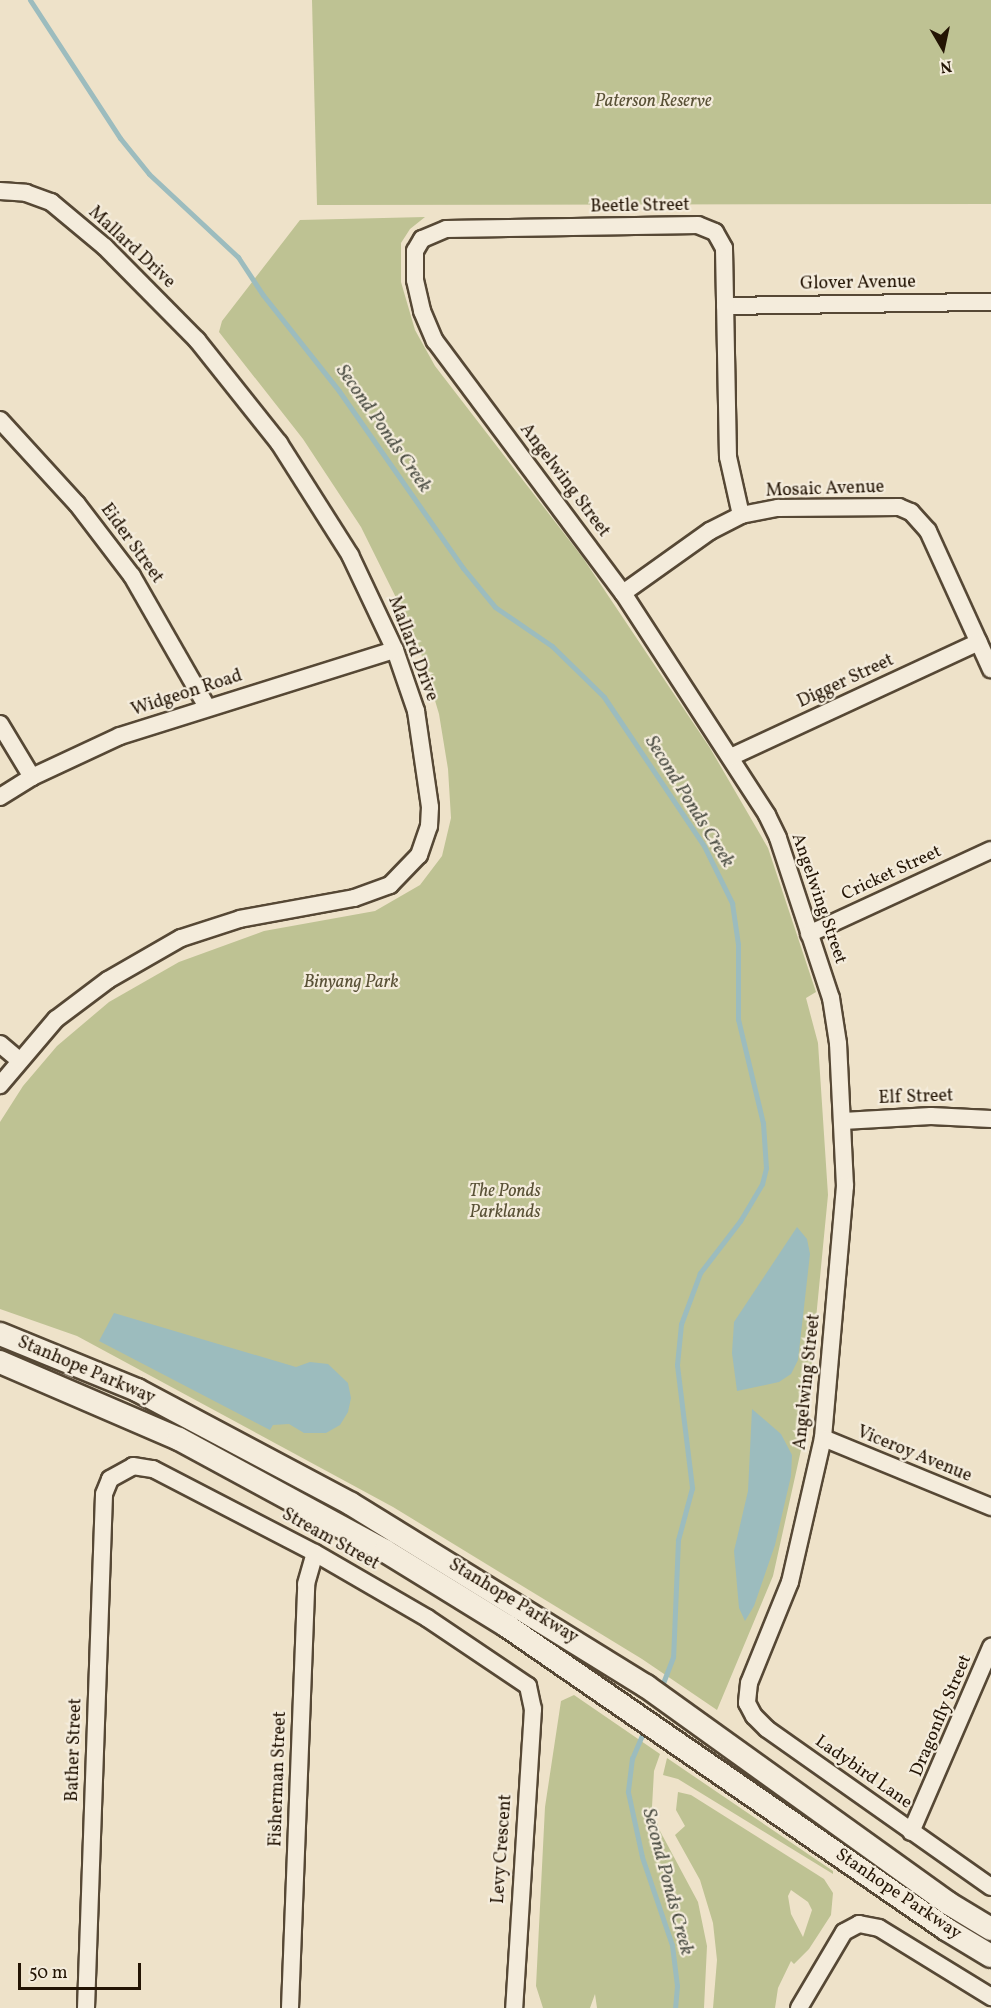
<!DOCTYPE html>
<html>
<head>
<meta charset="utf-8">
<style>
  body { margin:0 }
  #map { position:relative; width:991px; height:2008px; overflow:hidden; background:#eee2c9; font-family:Vollkorn,serif }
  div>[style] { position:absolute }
  .green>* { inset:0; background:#bec293 }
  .water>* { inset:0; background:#9cbcbe }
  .stream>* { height:5px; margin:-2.5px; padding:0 2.5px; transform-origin:2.5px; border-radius:2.5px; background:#9cbcbe }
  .roads { filter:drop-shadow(2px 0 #564835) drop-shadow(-2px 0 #564835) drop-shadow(0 2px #564835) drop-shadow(0 -2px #564835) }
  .street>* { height:16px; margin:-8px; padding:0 8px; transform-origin:8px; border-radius:8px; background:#f4ecdc }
  .secondary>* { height:22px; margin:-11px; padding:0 11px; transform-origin:11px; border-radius:11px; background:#f4ecdc }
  span { translate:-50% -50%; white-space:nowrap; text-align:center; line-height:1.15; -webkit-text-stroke:4.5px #f4ecdc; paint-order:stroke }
  .park-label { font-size:18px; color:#595136; font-style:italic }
  .street-label { font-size:18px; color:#231404 }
  .water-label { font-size:20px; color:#4d4f45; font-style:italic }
  .north { position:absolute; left:913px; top:18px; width:60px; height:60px; -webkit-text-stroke:4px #f4ecdc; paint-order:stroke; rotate:171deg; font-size:16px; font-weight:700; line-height:24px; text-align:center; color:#231404 }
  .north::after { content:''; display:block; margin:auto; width:21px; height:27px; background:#231404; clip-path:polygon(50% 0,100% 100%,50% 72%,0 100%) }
  .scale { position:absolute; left:18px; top:1963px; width:123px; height:27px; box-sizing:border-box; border:3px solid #231404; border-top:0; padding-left:8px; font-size:18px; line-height:21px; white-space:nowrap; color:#231404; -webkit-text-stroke:4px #f4ecdc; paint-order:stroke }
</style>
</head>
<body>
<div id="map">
  <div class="green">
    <i style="clip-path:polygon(312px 0,991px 0,991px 204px,317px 205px)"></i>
    <i style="clip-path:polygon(425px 217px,410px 229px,401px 243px,401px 282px,415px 330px,435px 366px,583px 558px,710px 748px,768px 848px,816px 992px,806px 998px,818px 1043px,828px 1195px,805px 1432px,773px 1576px,717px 1710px,642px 1659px,393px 1507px,77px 1336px,0 1309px,0 1122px,23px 1086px,57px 1046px,109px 1002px,179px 962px,264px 931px,375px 911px,420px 885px,442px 856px,451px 818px,448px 769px,439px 714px,417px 640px,361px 527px,303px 439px,219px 332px,222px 321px,300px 220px)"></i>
    <i style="clip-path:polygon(574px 1695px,660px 1754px,654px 1771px,652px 1807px,660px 1831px,698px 1902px,707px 1946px,704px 2008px,597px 2008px,595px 1994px,590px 2008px,543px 2008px,536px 1986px,545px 1807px,561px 1701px)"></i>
    <i style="clip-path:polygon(667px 1758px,833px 1871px,833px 1874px,678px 1779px,663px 1775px)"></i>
    <i style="clip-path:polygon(evenodd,678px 1792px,691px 1795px,824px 1879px,833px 1893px,831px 1915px,809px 1949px,794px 1964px,791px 1961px,778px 1988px,775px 2008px,713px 2008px,717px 1960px,713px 1923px,700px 1880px,675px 1835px,685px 1826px,676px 1810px,678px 1792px,791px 1890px,808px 1902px,812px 1910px,803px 1937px,791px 1914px,788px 1896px,791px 1890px)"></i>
  </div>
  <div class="water">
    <i style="clip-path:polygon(797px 1227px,807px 1239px,810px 1254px,798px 1360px,791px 1374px,779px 1382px,737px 1391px,732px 1353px,734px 1322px)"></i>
    <i style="clip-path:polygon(114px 1313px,296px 1367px,310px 1362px,328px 1364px,348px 1383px,351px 1398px,348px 1412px,340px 1425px,326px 1433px,304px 1433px,289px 1424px,273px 1425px,270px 1430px,99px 1341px)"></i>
    <i style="clip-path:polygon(752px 1409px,781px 1434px,792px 1455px,791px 1476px,775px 1545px,754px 1606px,745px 1621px,739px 1608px,734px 1551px,748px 1491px)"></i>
  </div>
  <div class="stream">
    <i style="left:30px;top:0;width:165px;rotate:56.9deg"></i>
    <i style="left:120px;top:138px;width:46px;rotate:51.1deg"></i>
    <i style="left:149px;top:174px;width:122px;rotate:43deg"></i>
    <i style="left:238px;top:257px;width:45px;rotate:56.7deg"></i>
    <i style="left:263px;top:295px;width:122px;rotate:51.6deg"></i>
    <i style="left:339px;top:391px;width:216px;rotate:55deg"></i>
    <i style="left:463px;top:568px;width:50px;rotate:50.6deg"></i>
    <i style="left:495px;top:607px;width:69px;rotate:34.4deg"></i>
    <i style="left:552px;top:646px;width:73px;rotate:44.4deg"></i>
    <i style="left:604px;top:697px;width:179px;rotate:56.1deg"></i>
    <i style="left:704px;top:846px;width:64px;rotate:63.8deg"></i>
    <i style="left:732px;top:903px;width:41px;rotate:81.7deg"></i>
    <i style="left:738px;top:944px;width:75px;rotate:90deg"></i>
    <i style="left:738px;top:1019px;width:107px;rotate:76.5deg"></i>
    <i style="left:763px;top:1123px;width:45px;rotate:86.2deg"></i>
    <i style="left:766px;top:1168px;width:16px;rotate:104deg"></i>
    <i style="left:762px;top:1184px;width:43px;rotate:120.7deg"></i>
    <i style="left:740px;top:1221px;width:66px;rotate:127.6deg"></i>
    <i style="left:700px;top:1273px;width:54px;rotate:110.4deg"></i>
    <i style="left:681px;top:1324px;width:41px;rotate:95.6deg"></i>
    <i style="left:677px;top:1365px;width:124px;rotate:83deg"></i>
    <i style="left:692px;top:1488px;width:54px;rotate:105.1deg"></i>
    <i style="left:678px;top:1540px;width:117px;rotate:92.4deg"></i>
    <i style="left:673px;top:1657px;width:34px;rotate:111deg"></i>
    <i style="left:645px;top:1728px;width:33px;rotate:113deg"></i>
    <i style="left:632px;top:1758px;width:34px;rotate:97deg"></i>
    <i style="left:628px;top:1792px;width:66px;rotate:77.8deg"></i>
    <i style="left:642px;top:1857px;width:93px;rotate:71.2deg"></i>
    <i style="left:672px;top:1945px;width:41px;rotate:83deg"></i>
    <i style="left:677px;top:1986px;width:22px;rotate:95deg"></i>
  </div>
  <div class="roads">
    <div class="street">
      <i style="left:0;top:191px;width:26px;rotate:4deg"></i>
      <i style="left:26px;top:193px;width:27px;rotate:20deg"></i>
      <i style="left:51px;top:202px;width:70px;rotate:39.8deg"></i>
      <i style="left:105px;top:247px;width:131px;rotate:45.3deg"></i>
      <i style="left:197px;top:340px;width:132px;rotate:51.5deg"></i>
      <i style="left:279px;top:443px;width:133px;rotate:57.6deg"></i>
      <i style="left:350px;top:555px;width:105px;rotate:64.7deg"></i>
      <i style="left:395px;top:650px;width:65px;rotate:71deg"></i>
      <i style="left:416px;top:711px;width:97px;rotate:81.7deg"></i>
      <i style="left:430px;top:807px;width:19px;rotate:93deg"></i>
      <i style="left:429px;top:826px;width:31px;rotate:109deg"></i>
      <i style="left:419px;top:855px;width:42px;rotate:134deg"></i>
      <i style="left:390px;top:885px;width:38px;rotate:160deg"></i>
      <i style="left:354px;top:898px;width:116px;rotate:169.6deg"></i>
      <i style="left:240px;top:919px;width:62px;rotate:162.1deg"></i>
      <i style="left:181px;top:938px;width:84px;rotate:150.1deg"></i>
      <i style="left:108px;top:980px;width:65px;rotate:143.1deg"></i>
      <i style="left:56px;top:1019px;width:87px;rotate:130.3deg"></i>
      <i style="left:725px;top:306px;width:266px;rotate:-0.9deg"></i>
      <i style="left:0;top:420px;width:114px;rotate:47.5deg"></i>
      <i style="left:77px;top:504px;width:91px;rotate:52.6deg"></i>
      <i style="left:132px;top:576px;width:151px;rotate:60.2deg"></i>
      <i style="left:741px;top:515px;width:59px;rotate:-102.6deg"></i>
      <i style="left:728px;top:457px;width:209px;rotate:-91.1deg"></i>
      <i style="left:724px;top:248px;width:18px;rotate:-119deg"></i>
      <i style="left:715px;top:232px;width:18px;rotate:-158deg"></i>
      <i style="left:698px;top:225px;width:252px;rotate:179.1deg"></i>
      <i style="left:446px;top:229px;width:26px;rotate:157deg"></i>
      <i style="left:422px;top:239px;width:14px;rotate:120deg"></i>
      <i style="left:415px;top:251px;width:29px;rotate:90deg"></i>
      <i style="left:415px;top:280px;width:32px;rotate:77deg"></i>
      <i style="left:422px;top:311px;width:33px;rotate:67deg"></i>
      <i style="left:435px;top:341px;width:314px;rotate:53.3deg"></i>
      <i style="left:623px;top:593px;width:265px;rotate:57deg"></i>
      <i style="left:767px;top:815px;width:25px;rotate:64deg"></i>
      <i style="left:778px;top:838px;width:169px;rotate:71.7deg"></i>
      <i style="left:831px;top:998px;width:46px;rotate:81.2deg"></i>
      <i style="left:838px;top:1043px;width:143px;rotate:87.2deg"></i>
      <i style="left:845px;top:1186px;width:253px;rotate:95deg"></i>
      <i style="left:823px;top:1438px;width:148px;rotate:102.9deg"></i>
      <i style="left:790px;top:1582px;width:109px;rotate:112.1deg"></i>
      <i style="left:749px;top:1683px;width:20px;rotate:96deg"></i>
      <i style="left:747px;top:1703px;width:15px;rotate:62deg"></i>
      <i style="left:754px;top:1716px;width:18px;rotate:45deg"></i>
      <i style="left:767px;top:1729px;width:274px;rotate:35.2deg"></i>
      <i style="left:623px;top:593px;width:107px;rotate:-35.5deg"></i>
      <i style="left:710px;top:531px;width:35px;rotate:-27deg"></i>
      <i style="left:741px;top:515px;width:38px;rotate:-11deg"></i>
      <i style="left:778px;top:508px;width:121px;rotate:-0.5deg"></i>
      <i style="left:899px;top:507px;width:13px;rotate:23deg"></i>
      <i style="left:911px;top:512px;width:25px;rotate:48deg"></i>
      <i style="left:928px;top:531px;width:152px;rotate:65.5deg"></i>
      <i style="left:0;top:724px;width:62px;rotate:58.9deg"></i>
      <i style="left:731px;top:757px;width:273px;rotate:-24.9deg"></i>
      <i style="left:0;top:797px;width:38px;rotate:-32deg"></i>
      <i style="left:32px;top:777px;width:97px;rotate:-25deg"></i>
      <i style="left:120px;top:736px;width:288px;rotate:-17.4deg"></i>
      <i style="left:809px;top:934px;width:200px;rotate:-24.8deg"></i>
      <i style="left:0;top:1044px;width:25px;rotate:40deg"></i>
      <i style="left:843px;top:1121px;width:88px;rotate:-3.3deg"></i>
      <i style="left:931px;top:1116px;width:60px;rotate:2.9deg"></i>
      <i style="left:823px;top:1438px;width:182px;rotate:22.3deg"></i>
      <i style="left:911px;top:1832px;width:202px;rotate:-66.6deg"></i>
      <i style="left:86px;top:2008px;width:514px;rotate:-87.99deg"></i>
      <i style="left:104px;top:1494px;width:16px;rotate:-68deg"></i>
      <i style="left:110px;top:1479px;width:26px;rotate:-29deg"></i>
      <i style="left:133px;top:1466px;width:20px;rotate:9deg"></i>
      <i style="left:153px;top:1469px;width:182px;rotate:27.4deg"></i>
      <i style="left:315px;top:1553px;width:129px;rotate:30.1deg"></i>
      <i style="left:427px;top:1618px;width:122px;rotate:34deg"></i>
      <i style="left:528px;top:1686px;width:24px;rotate:78deg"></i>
      <i style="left:533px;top:1709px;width:300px;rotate:93.6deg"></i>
      <i style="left:290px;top:2008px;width:424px;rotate:-87.8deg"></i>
      <i style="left:306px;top:1584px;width:32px;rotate:-74deg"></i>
      <i style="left:799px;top:2008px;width:88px;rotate:-59.4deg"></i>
      <i style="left:844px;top:1932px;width:17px;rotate:-28deg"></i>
      <i style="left:859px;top:1924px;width:20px;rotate:11deg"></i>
      <i style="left:879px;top:1928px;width:132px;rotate:31.6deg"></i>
    </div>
    <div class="secondary">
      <i style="left:0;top:1334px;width:148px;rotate:22.2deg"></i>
      <i style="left:137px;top:1390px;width:242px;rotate:28deg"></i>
      <i style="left:351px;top:1504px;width:347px;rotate:31.7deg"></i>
      <i style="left:646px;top:1686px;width:372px;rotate:35.7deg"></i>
      <i style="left:948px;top:1903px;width:50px;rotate:31.2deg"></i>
      <i style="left:0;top:1362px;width:195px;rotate:23.3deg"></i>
      <i style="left:179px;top:1439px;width:234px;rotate:28.5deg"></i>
      <i style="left:385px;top:1551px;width:143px;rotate:31.6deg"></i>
      <i style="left:507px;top:1626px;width:533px;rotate:34.61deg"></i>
      <i style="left:946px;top:1929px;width:52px;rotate:31deg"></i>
    </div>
  </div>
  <div class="park-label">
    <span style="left:653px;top:102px">Paterson Reserve</span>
    <span style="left:351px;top:983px">Binyang Park</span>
    <span style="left:505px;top:1203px">The Ponds<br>Parklands</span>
  </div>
  <div class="street-label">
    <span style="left:640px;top:207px;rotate:-1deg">Beetle Street</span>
    <span style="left:131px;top:248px;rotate:43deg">Mallard Drive</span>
    <span style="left:858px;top:284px;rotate:-1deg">Glover Avenue</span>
    <span style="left:564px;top:481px;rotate:53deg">Angelwing Street</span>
    <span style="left:825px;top:490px;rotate:-2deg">Mosaic Avenue</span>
    <span style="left:131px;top:544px;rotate:54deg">Eider Street</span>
    <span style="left:412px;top:649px;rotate:69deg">Mallard Drive</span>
    <span style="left:846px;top:682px;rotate:-25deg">Digger Street</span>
    <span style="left:187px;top:694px;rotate:-18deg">Widgeon Road</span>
    <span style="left:892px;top:874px;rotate:-25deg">Cricket Street</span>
    <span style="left:818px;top:899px;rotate:71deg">Angelwing Street</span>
    <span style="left:916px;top:1098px;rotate:-2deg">Elf Street</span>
    <span style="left:86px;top:1371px;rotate:23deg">Stanhope Parkway</span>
    <span style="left:808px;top:1382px;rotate:-84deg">Angelwing Street</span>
    <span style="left:914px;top:1455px;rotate:22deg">Viceroy Avenue</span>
    <span style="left:330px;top:1540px;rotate:29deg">Stream Street</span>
    <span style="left:513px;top:1602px;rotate:31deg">Stanhope Parkway</span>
    <span style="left:942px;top:1716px;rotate:-67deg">Dragonfly Street</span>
    <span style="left:75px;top:1750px;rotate:-88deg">Bather Street</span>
    <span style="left:863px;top:1773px;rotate:35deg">Ladybird Lane</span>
    <span style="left:279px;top:1779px;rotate:-88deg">Fisherman Street</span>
    <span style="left:503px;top:1849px;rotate:-86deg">Levy Crescent</span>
    <span style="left:898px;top:1895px;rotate:34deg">Stanhope Parkway</span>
  </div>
  <div class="water-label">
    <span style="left:383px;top:429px;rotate:55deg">Second Ponds Creek</span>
    <span style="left:689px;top:802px;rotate:58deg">Second Ponds Creek</span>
    <span style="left:667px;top:1882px;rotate:75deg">Second Ponds Creek</span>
  </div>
  <div class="north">N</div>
  <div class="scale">50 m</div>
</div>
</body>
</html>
